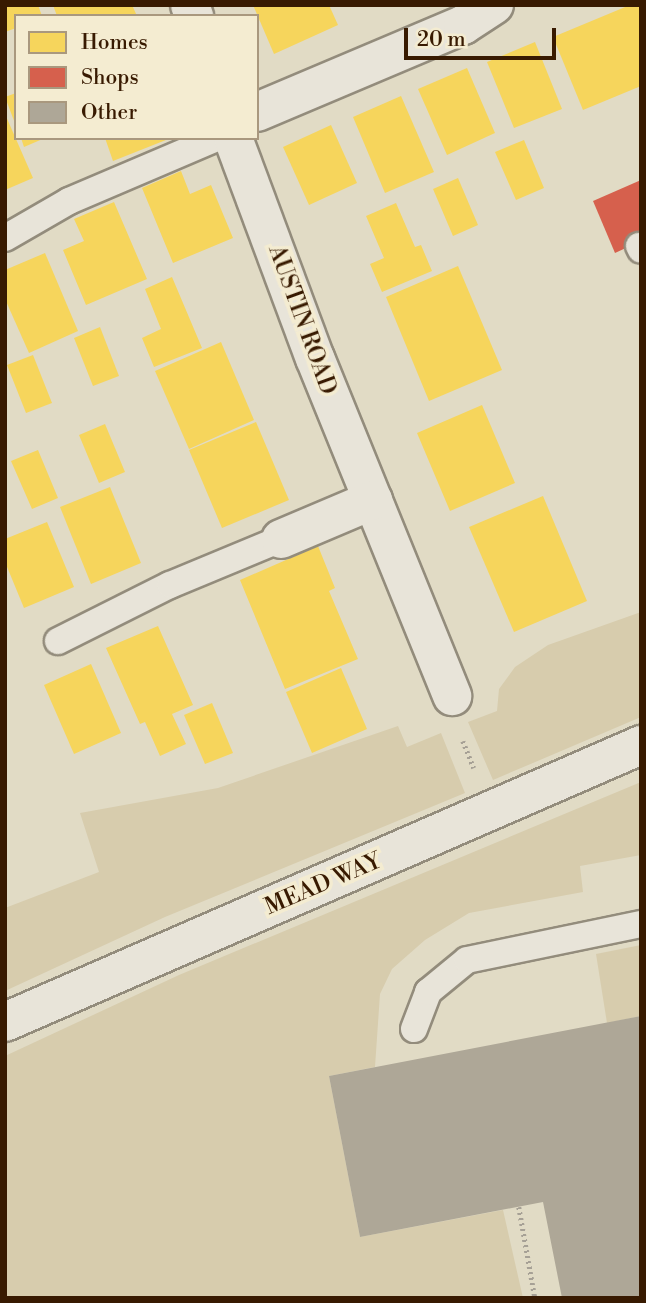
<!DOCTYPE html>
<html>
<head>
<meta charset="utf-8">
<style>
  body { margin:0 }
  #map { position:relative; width:646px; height:1303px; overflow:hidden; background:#e1dbc5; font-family:"Libre Bodoni",serif }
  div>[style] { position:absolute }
  .green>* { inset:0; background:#d7ccad }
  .homes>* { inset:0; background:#f6d55c }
  .shops>* { inset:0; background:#d6604d }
  .building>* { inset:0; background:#aea797 }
  .path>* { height:4.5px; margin-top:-2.25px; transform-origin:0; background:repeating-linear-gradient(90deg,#a6a095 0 2px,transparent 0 5.5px) }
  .roads { filter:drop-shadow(2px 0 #938c7c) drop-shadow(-2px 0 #938c7c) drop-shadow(0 2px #938c7c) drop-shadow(0 -2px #938c7c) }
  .lane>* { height:26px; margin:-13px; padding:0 13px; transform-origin:13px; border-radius:13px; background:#e8e4d9 }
  .street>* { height:38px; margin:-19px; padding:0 19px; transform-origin:19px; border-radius:19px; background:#e8e4d9 }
  .secondary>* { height:38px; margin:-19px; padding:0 19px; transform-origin:19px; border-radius:19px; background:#e8e4d9 }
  span { translate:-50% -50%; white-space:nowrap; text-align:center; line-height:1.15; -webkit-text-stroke:7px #f4ecd1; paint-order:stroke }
  .street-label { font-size:23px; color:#381a01 }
  .frame { position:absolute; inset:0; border:7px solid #381a01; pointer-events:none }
  .legend { position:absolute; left:14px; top:14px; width:245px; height:126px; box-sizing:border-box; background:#f4ecd1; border:2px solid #a9987e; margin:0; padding:9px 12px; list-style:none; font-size:21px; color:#381a01 }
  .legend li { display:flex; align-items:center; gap:14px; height:35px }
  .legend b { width:35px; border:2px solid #a9987e }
  .scale { position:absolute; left:404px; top:28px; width:152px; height:32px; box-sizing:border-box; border:4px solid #381a01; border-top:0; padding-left:9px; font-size:21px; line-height:24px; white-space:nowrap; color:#381a01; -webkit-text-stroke:5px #f4ecd1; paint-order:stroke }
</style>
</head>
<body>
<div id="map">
  <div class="green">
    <i style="clip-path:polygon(641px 612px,641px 717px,493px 780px,468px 722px,497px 711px,499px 689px,515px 667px,548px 645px)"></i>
    <i style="clip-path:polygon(398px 726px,407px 747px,441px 733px,465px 793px,165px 917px,5px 991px,5px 908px,99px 872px,80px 813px,218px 788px)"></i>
    <i style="clip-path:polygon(641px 782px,641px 855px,580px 866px,583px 892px,469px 913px,425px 940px,392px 969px,380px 994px,375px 1067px,329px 1076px,360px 1237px,503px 1210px,523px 1298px,5px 1298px,5px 1056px,179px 975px)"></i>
    <i style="clip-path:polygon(641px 945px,641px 1016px,607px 1023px,596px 954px)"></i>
  </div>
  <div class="homes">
    <i style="clip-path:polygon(5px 5px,38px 5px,42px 16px,16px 16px,16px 28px,5px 32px)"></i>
    <i style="clip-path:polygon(53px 5px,132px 5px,137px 16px,57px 16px)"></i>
    <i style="clip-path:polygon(253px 5px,329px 5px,338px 25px,274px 54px)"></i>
    <i style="clip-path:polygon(630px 5px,641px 5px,641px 86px,583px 110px,553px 37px)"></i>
    <i style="clip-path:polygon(535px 42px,562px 109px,514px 128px,487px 62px)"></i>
    <i style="clip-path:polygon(467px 68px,495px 133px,447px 155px,418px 89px)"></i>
    <i style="clip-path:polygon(16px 93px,16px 126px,5px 97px)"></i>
    <i style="clip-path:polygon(401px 96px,434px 172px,385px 193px,353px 117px)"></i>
    <i style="clip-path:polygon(5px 114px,33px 178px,5px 190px)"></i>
    <i style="clip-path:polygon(331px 125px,357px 183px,309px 205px,283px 147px)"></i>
    <i style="clip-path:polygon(21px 138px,45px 138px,24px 147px)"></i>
    <i style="clip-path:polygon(105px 138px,171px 138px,113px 161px)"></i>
    <i style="clip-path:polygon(524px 140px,544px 188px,516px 200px,495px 152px)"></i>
    <i style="clip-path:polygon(181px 171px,190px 194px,211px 185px,233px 238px,173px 263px,142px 188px)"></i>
    <i style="clip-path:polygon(458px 178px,478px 225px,453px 236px,433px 189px)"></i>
    <i style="clip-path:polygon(114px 202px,147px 279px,86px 305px,63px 250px,84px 241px,74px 219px)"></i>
    <i style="clip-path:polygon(396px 203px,415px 247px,421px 245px,432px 271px,382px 292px,370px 264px,384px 258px,366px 216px)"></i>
    <i style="clip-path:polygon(45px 253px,78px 331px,29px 353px,5px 299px,5px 270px)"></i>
    <i style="clip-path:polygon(458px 266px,502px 370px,429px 401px,386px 297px)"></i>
    <i style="clip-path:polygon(172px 277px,202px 348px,154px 367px,142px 338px,161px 329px,145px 289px)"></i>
    <i style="clip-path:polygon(100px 327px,119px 376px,93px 386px,74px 338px)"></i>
    <i style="clip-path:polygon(221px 342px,254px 420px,189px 449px,155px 371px)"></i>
    <i style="clip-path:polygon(33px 355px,52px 403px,26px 413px,7px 365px)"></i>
    <i style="clip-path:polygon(482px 405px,515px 483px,450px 511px,417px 433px)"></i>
    <i style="clip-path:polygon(256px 422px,289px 500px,222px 528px,189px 450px)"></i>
    <i style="clip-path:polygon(105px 424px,125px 472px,99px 483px,79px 435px)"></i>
    <i style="clip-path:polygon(38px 450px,58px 498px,32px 509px,11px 461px)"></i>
    <i style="clip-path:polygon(110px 487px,141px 563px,91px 584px,60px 507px)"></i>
    <i style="clip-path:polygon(543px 496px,587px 601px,514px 632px,469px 527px)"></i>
    <i style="clip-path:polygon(47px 522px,74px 587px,24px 608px,5px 562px,5px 539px)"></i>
    <i style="clip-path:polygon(318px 546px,335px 588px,329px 591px,358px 659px,285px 689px,240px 580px)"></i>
    <i style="clip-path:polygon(158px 626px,193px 705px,172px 714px,186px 744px,160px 756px,145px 722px,140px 724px,106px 648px)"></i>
    <i style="clip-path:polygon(91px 664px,121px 733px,74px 754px,44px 685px)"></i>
    <i style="clip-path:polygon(341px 668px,367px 729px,312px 753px,286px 692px)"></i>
    <i style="clip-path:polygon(212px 703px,233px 753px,205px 764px,184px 715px)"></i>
  </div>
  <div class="shops">
    <i style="clip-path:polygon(641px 180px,641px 241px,615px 253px,593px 201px)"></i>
  </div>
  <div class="building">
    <i style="clip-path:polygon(641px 1016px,641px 1298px,562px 1298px,543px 1202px,360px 1237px,329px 1076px)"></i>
  </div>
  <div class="path">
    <i style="left:463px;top:741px;width:29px;rotate:68deg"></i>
    <i style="left:519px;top:1207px;width:92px;rotate:80deg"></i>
  </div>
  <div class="roads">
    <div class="lane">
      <i style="left:5px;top:238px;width:74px;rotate:-30deg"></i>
      <i style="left:69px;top:201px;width:161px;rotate:-23.1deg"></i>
      <i style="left:639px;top:246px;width:4px;rotate:63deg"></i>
      <i style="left:58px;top:641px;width:125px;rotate:-26.6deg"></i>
      <i style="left:170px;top:585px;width:120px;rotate:-22.5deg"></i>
      <i style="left:414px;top:1029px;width:40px;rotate:-69deg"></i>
      <i style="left:428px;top:992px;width:50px;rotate:-39.4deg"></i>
      <i style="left:467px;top:960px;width:178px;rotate:-11.7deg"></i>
    </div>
    <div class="street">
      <i style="left:190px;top:5px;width:12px;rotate:70deg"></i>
      <i style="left:257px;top:112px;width:224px;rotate:-22.9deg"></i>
      <i style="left:463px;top:25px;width:37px;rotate:-33deg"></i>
      <i style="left:233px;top:138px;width:235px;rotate:69.6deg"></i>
      <i style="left:315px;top:358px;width:365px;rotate:67.9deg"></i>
      <i style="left:281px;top:539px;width:100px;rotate:-23deg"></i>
    </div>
    <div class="secondary">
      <i style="left:5px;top:1022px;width:694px;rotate:-23.53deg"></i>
    </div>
  </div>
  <div class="street-label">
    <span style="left:302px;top:320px;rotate:70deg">AUSTIN ROAD</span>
    <span style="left:323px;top:884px;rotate:-23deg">MEAD WAY</span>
  </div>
  <div class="frame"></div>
  <ul class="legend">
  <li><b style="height:19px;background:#f6d55c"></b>Homes</li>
  <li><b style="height:19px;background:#d6604d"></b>Shops</li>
  <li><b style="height:19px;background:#aea797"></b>Other</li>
  </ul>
  <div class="scale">20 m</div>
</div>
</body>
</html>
